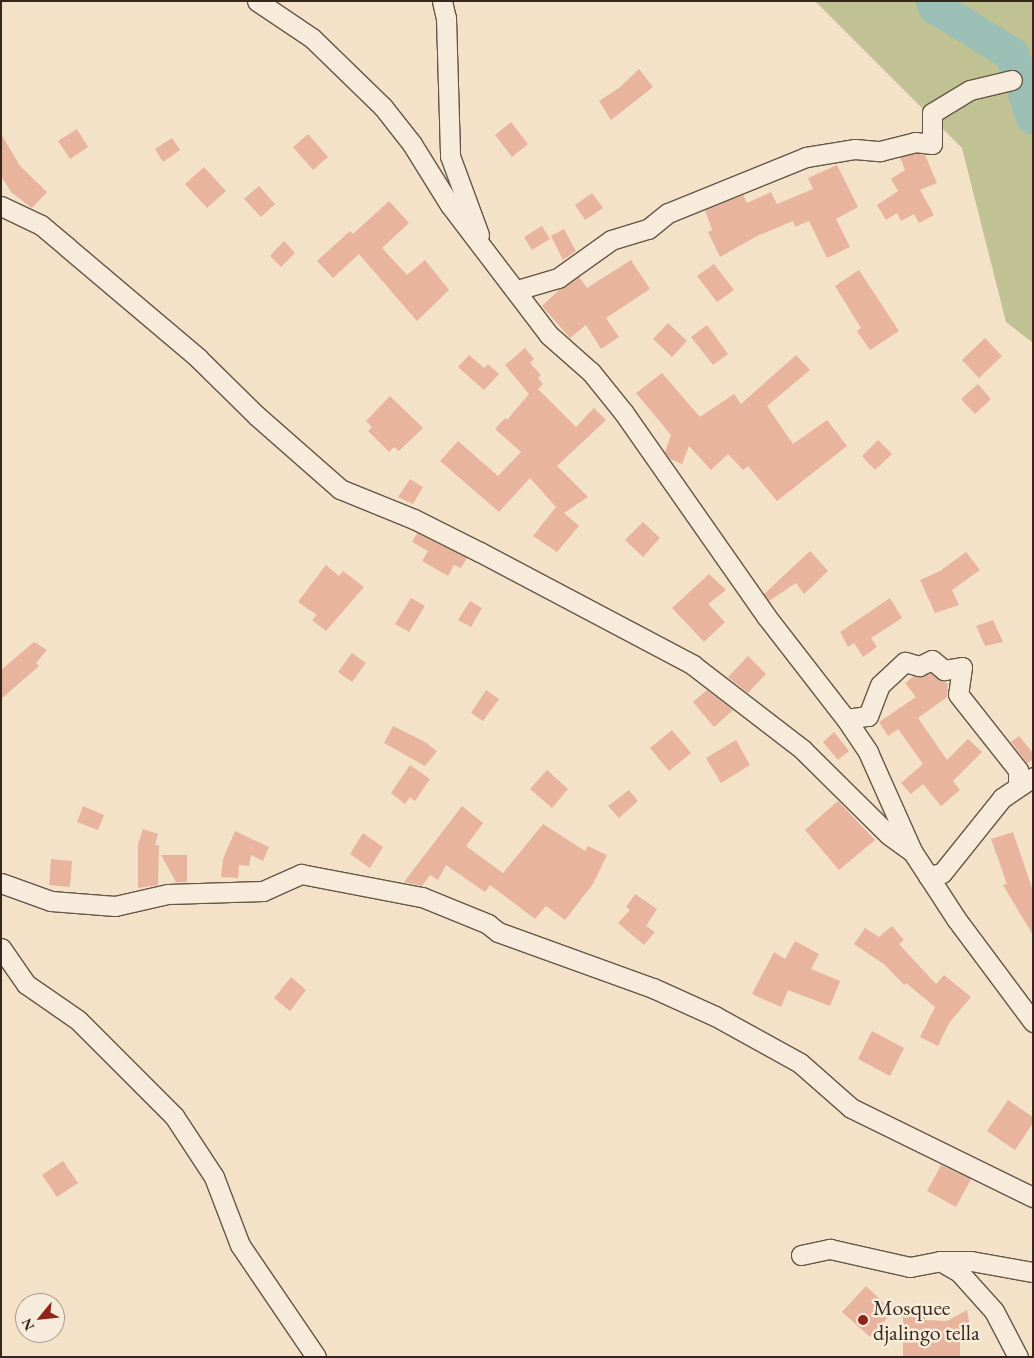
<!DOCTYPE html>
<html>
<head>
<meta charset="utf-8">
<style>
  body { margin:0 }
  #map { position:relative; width:1034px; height:1358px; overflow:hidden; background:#f3e2c8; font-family:"EB Garamond",serif }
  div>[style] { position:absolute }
  .green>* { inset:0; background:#c0c293 }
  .river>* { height:34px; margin:-17px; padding:0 17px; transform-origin:17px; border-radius:17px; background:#9bbeb5 }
  .building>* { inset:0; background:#e8b49e }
  .roads { filter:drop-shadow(1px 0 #645646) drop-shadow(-1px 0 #645646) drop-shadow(0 1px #645646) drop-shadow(0 -1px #645646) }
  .minor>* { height:19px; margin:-9.5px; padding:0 9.5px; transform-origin:9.5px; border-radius:9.5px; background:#f7ecdb }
  .dots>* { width:14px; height:14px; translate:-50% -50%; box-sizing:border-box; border:2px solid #f7ecdb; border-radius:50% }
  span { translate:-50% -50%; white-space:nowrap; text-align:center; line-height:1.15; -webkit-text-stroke:5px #f7ecdb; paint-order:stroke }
  .poi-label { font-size:22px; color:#35271b }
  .left { translate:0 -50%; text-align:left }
  .frame { position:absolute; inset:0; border:2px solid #35271b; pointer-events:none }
  .north { position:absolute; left:15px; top:1293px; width:50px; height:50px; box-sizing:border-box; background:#f7ecdb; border:1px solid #a99d8e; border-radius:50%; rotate:242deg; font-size:14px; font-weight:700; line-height:20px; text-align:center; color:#35271b }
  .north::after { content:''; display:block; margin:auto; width:18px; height:22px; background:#8f2418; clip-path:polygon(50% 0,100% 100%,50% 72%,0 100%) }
</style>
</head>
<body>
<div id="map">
  <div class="green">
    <i style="clip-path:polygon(815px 1px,1033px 1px,1033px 343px,1006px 322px,962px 148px)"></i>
  </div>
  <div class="river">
    <i style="left:933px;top:1px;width:6px;rotate:72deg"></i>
    <i style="left:935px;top:7px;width:90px;rotate:31.4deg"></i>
    <i style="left:1012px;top:54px;width:67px;rotate:71.8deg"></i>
  </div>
  <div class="building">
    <i style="clip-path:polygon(639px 69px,653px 87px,611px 120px,599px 101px,619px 88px)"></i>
    <i style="clip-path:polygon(511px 122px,528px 144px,512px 157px,495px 135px)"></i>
    <i style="clip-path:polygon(77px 129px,88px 147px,70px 159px,58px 141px)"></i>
    <i style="clip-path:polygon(1px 134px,20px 166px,47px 192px,32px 208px,11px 192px,1px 176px)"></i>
    <i style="clip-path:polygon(308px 134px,328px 157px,313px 170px,293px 147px)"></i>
    <i style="clip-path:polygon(172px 138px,180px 150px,163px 162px,155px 149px)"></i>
    <i style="clip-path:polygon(916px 153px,925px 155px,937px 183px,920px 190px,934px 215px,919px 223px,914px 214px,901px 221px,897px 213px,886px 220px,877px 205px,898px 191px,891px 179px,905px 170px,900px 157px)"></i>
    <i style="clip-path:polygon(837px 165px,858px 207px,836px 219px,850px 247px,827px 258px,809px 221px,795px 227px,793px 221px,757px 236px,720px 257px,708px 232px,712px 230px,705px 210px,743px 195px,747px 203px,771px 192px,777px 204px,813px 189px,808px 178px)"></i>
    <i style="clip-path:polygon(204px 167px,226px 191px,207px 208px,185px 184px)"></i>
    <i style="clip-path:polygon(259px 186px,275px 204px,261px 217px,244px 199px)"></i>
    <i style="clip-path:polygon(592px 193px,603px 208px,585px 220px,575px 205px)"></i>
    <i style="clip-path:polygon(389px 201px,409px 223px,382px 248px,407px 275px,425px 260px,449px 290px,417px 321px,359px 254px,333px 278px,317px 261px,350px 231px,353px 234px)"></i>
    <i style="clip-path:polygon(542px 226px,550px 239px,532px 250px,524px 237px)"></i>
    <i style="clip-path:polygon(564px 229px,576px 251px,563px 260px,551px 236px)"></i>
    <i style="clip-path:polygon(284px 241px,295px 253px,281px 267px,270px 256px)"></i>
    <i style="clip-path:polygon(631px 260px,650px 289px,606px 318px,619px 337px,601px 349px,586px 325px,570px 338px,542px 306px,559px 290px,579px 277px,587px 288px)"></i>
    <i style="clip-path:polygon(714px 264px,734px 290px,717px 302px,697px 276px)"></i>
    <i style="clip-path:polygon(859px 270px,899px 331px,870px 350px,857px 331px,861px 328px,835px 286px)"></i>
    <i style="clip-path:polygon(668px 323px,687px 341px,672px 357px,653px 339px)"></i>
    <i style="clip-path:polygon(707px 325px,728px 354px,713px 365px,691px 337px)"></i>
    <i style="clip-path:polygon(985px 338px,1002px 356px,979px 378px,962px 360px)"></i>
    <i style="clip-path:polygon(525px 348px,534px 359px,530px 363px,541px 375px,538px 378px,543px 384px,538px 389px,576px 427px,594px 408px,606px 420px,557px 466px,588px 497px,564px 513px,579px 526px,557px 552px,533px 536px,556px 507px,530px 478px,499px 512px,440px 461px,458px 441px,498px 476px,521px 452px,495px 429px,505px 418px,507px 420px,529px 394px,505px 365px)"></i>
    <i style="clip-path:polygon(469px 355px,484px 368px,488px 364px,499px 374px,484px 390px,458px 367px)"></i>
    <i style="clip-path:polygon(796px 355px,810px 370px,767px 406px,793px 444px,827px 420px,847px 446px,777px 501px,748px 466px,743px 470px,728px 454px,711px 470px,689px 446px,682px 464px,670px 459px,665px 452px,671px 435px,636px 393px,662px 373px,700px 417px,734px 394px,741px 404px)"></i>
    <i style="clip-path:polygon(978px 384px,991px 399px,975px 414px,961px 399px)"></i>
    <i style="clip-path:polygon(390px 396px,423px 428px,399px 451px,394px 447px,389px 452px,368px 431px,372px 427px,366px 421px)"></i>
    <i style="clip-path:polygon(878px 440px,892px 454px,875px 470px,862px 456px)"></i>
    <i style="clip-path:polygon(410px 479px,423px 487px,413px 504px,398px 497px)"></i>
    <i style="clip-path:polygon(643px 522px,660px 538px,643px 557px,625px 540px)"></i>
    <i style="clip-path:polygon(417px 533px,467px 558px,461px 568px,454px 565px,448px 576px,422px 561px,428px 551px,412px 542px)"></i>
    <i style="clip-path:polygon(810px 551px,828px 571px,804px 594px,796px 583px,769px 601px,764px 594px)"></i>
    <i style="clip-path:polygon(966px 552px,980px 570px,952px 590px,959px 605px,935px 613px,920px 580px,940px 571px)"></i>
    <i style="clip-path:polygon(326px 565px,339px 576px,343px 571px,364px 587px,326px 631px,312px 620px,317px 615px,298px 602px)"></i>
    <i style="clip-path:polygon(709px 574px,726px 590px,708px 604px,725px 622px,704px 642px,672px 608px)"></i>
    <i style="clip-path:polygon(411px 598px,425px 606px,409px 632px,395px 624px)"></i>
    <i style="clip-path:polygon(890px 598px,902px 618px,871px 638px,877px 647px,863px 657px,854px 643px,848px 647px,840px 632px)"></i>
    <i style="clip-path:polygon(470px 601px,482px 608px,471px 627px,458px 620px)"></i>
    <i style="clip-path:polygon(993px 620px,1003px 642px,985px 646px,976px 626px)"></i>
    <i style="clip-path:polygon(34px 642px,47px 650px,36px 663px,39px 666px,1px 699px,1px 670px)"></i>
    <i style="clip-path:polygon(352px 653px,366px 663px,352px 682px,338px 672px)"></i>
    <i style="clip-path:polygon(748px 656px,766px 674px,748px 693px,728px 677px)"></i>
    <i style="clip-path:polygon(930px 673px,948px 684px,947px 697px,918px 718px,947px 760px,968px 739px,982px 752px,953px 781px,960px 790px,941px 806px,923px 784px,911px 794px,901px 783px,923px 764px,898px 729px,888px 736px,879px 722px,916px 697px,905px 683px,914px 676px)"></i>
    <i style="clip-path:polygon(486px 690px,499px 699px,483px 721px,471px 713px)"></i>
    <i style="clip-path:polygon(707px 690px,733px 710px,714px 727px,693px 702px)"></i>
    <i style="clip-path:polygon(393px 726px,425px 742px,437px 751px,425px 766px,384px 743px)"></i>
    <i style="clip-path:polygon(672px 730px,691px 753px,669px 771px,650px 748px)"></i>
    <i style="clip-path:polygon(834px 732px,849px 751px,838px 760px,823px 742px)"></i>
    <i style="clip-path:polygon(1019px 736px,1033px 753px,1033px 760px,1027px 763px,1011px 742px)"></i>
    <i style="clip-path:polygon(736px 740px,750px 765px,721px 783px,706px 758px)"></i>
    <i style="clip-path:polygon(410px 765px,430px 779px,415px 801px,410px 797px,405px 804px,391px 793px)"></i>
    <i style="clip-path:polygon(547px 770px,568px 789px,552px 808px,530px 789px)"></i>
    <i style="clip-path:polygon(629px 790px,638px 801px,619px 818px,608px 806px)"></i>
    <i style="clip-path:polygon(838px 801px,875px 840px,839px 870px,805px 830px)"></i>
    <i style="clip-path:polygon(83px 806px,104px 815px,98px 830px,77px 822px)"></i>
    <i style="clip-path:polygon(462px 806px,483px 823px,466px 846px,503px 873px,543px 824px,585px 851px,588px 846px,607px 855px,593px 884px,565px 920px,546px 906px,535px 919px,490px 885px,485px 892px,446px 865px,438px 880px,430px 875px,422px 886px,404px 882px)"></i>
    <i style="clip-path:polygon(143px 829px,158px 834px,155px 845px,159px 845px,158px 885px,138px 888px,138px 844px)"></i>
    <i style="clip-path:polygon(235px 831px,269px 847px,263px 861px,251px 855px,249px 866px,239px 865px,238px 878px,221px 877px,223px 859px)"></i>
    <i style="clip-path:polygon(1013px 832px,1033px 891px,1033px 935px,1003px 885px,1007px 884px,991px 839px)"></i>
    <i style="clip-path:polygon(363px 833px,383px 847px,370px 868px,350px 854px)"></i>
    <i style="clip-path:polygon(161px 855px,187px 855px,187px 882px,176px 882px)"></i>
    <i style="clip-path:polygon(51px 859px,72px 861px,70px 887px,49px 885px)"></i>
    <i style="clip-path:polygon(635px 894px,657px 909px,646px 926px,655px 932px,644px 945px,618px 923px,630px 910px,626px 907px)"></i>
    <i style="clip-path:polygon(892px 926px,904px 940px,899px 944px,936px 984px,944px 975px,971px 997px,949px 1023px,938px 1046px,920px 1037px,935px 1007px,906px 983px,904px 985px,885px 965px,854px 944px,865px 928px,879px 937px)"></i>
    <i style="clip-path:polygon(795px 941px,819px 954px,811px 969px,840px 981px,830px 1006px,788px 990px,781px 1007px,752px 994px,774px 952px,785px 959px)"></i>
    <i style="clip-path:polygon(291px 977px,306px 990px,290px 1011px,274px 998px)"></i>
    <i style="clip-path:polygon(872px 1031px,904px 1048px,890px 1076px,858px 1059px)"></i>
    <i style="clip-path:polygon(1008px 1100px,1033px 1117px,1033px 1123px,1015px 1150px,987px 1131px)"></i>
    <i style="clip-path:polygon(63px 1161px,78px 1183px,57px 1197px,42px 1175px)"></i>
    <i style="clip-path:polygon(941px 1165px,971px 1179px,956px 1207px,927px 1191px)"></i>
    <i style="clip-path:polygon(866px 1286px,893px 1312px,870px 1337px,842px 1312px)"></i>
    <i style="clip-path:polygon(967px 1310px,970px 1326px,966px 1342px,960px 1340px,960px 1357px,903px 1357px,903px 1314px,925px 1316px,925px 1320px,947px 1321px)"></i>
  </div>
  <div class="roads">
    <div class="minor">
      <i style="left:257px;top:1px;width:66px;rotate:33.9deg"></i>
      <i style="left:312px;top:38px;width:99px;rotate:44.2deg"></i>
      <i style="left:383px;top:107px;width:47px;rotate:51.9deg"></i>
      <i style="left:412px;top:144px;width:72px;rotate:58.1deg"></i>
      <i style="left:450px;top:205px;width:163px;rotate:52.7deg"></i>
      <i style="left:549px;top:335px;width:56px;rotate:41.4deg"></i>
      <i style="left:591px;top:372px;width:53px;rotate:51.2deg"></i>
      <i style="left:624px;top:413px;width:248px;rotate:55deg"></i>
      <i style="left:766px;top:616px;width:130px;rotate:52.2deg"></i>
      <i style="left:846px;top:719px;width:40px;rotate:56deg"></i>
      <i style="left:868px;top:752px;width:108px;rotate:66deg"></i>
      <i style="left:912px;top:851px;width:82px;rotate:56.9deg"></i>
      <i style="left:957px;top:920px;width:127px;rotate:53.3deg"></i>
      <i style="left:442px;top:1px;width:17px;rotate:77deg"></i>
      <i style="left:446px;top:18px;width:138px;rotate:88.3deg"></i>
      <i style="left:450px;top:156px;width:84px;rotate:69.8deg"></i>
      <i style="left:1px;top:206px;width:44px;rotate:25.4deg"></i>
      <i style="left:41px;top:225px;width:35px;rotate:40deg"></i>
      <i style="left:68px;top:248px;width:170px;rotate:40.2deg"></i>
      <i style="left:198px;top:358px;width:83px;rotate:44.5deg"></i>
      <i style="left:257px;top:416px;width:111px;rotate:41.3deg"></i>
      <i style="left:340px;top:489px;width:80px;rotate:22.1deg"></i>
      <i style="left:414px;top:519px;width:74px;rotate:26.6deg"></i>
      <i style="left:480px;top:552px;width:241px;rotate:27.9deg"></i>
      <i style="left:693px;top:665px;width:138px;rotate:37.6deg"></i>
      <i style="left:802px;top:749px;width:122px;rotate:44.7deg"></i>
      <i style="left:889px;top:835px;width:27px;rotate:36deg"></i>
      <i style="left:517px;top:290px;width:43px;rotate:-16.3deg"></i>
      <i style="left:558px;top:278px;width:65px;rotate:-35.6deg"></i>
      <i style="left:611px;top:240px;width:39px;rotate:-17deg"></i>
      <i style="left:648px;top:229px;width:26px;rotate:-39deg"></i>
      <i style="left:668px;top:213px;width:149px;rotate:-22.1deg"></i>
      <i style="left:806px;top:157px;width:50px;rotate:-9.3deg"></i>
      <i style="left:855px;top:149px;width:25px;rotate:5deg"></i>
      <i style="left:880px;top:151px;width:36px;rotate:-14deg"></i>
      <i style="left:915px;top:142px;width:17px;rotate:7deg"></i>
      <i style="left:932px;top:144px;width:31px;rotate:-90deg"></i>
      <i style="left:932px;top:113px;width:44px;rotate:-31.2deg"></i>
      <i style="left:970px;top:90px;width:43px;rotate:-13.4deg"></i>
      <i style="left:846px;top:719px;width:22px;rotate:-8deg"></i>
      <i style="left:868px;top:716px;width:33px;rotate:-69deg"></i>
      <i style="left:880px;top:685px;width:34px;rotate:-43deg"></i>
      <i style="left:905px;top:662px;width:15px;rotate:16deg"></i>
      <i style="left:919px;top:666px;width:14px;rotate:-25deg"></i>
      <i style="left:932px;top:660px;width:16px;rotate:40deg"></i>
      <i style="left:944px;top:670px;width:18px;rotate:-9deg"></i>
      <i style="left:962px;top:667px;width:27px;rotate:98deg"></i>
      <i style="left:958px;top:694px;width:97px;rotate:51.7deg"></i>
      <i style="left:1018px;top:770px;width:14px;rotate:90deg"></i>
      <i style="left:928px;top:876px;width:14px;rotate:-12deg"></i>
      <i style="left:942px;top:873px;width:96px;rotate:-51.3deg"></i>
      <i style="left:1002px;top:798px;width:37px;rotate:-34deg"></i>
      <i style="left:1px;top:883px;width:53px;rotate:19.8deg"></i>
      <i style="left:51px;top:901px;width:64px;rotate:4.5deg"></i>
      <i style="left:115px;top:906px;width:54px;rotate:-12.8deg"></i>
      <i style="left:168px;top:894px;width:95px;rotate:-1.8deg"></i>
      <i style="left:263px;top:891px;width:42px;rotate:-24.1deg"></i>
      <i style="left:301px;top:874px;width:123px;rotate:10.8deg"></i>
      <i style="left:422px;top:897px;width:71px;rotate:22.2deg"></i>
      <i style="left:488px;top:924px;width:13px;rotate:39deg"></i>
      <i style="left:498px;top:932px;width:165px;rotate:19.9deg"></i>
      <i style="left:653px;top:988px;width:68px;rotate:24.3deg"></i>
      <i style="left:715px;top:1016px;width:97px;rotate:28.9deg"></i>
      <i style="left:800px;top:1063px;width:68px;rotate:41.4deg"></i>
      <i style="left:851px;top:1108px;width:203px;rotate:26.1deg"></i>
      <i style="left:1px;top:948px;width:44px;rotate:55.2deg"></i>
      <i style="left:26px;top:984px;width:63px;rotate:34.7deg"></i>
      <i style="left:78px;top:1020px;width:136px;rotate:45deg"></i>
      <i style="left:174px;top:1116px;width:73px;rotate:56.7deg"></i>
      <i style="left:214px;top:1177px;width:73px;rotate:69.1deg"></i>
      <i style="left:240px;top:1245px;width:135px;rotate:55.8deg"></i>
      <i style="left:801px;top:1255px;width:30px;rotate:-12deg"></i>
      <i style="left:830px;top:1249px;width:82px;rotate:12.7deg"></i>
      <i style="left:910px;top:1267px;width:31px;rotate:-11deg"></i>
      <i style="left:940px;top:1261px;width:31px"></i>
      <i style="left:971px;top:1261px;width:63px;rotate:10.1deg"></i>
      <i style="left:940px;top:1261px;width:22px;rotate:30deg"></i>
      <i style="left:959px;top:1272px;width:52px;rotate:48.1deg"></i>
      <i style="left:994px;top:1311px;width:52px;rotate:62.4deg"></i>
    </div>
  </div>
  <div class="dots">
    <i style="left:863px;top:1320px;background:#8f2418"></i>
  </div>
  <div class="poi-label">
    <span class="left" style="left:873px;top:1320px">Mosquee<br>djalingo tella</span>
  </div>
  <div class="frame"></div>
  <div class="north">N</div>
</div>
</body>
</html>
